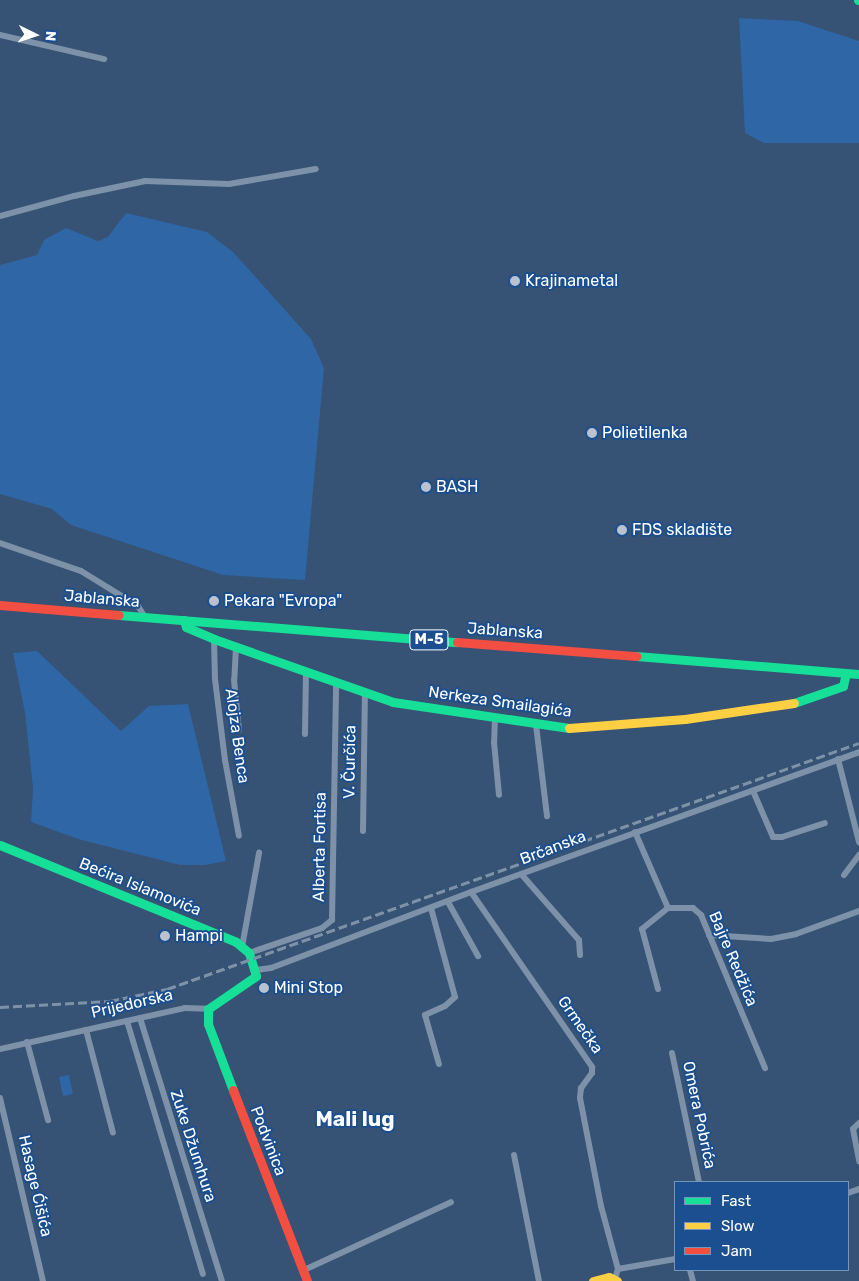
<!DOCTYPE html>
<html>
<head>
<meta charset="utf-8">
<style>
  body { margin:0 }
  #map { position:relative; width:859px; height:1281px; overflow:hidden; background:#365274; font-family:Rubik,sans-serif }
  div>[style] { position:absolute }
  .green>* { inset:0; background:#2f66a5 }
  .street>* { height:6px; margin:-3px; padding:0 3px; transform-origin:3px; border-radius:3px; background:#7d92a8 }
  .fast>* { height:9px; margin:-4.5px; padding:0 4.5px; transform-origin:4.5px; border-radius:4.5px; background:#16e098 }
  .slow>* { height:9px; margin:-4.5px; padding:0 4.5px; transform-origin:4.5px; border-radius:4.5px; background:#ffcf43 }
  .jam>* { height:9px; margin:-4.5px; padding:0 4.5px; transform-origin:4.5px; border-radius:4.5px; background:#f24e42 }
  .rail>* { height:2.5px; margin-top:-1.25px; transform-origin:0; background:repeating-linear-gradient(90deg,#7e92a7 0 9px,transparent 0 13px) }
  .dots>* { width:14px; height:14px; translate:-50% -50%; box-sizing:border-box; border:2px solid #1b4f8f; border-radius:50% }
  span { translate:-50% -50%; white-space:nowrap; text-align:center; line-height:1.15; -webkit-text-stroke:4px #1b4f8f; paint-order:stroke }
  .shield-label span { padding:1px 4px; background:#1b4f8f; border:1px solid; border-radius:4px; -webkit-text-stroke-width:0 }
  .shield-label { font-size:15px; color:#fff; font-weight:700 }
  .poi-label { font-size:16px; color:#fff }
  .left { translate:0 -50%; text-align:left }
  .street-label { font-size:16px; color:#fff }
  .district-label { font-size:21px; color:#fff; font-weight:700 }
  .legend { position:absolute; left:674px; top:1181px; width:175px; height:90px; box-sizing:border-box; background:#1b4f8f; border:1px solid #7695bc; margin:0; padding:6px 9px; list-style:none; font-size:15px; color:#fff }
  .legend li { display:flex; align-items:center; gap:10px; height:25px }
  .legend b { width:25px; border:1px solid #7695bc }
  .north { position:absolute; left:10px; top:10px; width:50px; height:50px; -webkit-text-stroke:4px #1b4f8f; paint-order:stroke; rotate:94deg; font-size:14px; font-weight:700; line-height:20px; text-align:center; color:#fff }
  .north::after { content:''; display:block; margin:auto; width:18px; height:22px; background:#fff; clip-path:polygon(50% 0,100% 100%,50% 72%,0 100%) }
</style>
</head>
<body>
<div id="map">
  <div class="green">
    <i style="clip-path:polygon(739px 18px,798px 21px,859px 41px,859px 143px,764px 143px,745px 133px)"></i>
    <i style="clip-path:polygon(126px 213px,207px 232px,234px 253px,311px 339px,324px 368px,305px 580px,223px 575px,71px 525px,52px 509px,0 494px,0 265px,37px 255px,44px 240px,66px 228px,98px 241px,108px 237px)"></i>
    <i style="clip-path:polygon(37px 651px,121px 731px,149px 706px,188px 704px,226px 861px,205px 865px,180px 865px,78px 839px,31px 822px,33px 788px,25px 713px,13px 653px)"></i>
    <i style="clip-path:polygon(69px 1075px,73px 1094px,63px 1096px,59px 1077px)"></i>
  </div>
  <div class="street">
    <i style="left:0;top:35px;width:107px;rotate:13deg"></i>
    <i style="left:0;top:216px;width:77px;rotate:-15.1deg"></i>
    <i style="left:74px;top:196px;width:73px;rotate:-11.9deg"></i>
    <i style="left:145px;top:181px;width:84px;rotate:2deg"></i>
    <i style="left:229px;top:184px;width:88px;rotate:-9.8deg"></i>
    <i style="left:0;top:543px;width:86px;rotate:19.1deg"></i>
    <i style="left:81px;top:571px;width:67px;rotate:31.6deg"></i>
    <i style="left:138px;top:606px;width:13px;rotate:58deg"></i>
    <i style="left:214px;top:639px;width:40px;rotate:88.6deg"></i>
    <i style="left:215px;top:679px;width:82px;rotate:83deg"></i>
    <i style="left:225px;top:760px;width:77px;rotate:79.6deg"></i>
    <i style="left:236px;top:647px;width:33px;rotate:93deg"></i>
    <i style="left:234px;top:680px;width:50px;rotate:84.3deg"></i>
    <i style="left:495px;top:717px;width:25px;rotate:92deg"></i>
    <i style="left:494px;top:742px;width:53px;rotate:84.6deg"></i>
    <i style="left:536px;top:725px;width:92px;rotate:83.1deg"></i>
    <i style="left:305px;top:734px;width:61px;rotate:-89.1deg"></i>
    <i style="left:838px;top:759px;width:86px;rotate:75.8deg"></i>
    <i style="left:753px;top:791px;width:50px;rotate:66.5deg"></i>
    <i style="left:773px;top:837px;width:9px"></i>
    <i style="left:782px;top:837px;width:45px;rotate:-18deg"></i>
    <i style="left:363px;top:831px;width:138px;rotate:-89.2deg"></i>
    <i style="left:635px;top:832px;width:83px;rotate:66.5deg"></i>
    <i style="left:668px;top:908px;width:25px"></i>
    <i style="left:693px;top:908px;width:11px;rotate:41deg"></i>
    <i style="left:701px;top:915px;width:166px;rotate:67.3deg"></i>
    <i style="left:522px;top:875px;width:86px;rotate:48.8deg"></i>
    <i style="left:579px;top:940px;width:15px;rotate:86deg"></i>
    <i style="left:844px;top:875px;width:25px;rotate:-53deg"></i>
    <i style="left:471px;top:892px;width:213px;rotate:55.3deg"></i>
    <i style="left:592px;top:1067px;width:6px;rotate:90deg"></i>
    <i style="left:592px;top:1073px;width:19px;rotate:126deg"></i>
    <i style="left:581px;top:1088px;width:10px;rotate:96deg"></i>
    <i style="left:580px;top:1098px;width:110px;rotate:79deg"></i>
    <i style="left:601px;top:1206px;width:65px;rotate:74.9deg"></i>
    <i style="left:618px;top:1269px;width:9px;rotate:108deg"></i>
    <i style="left:448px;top:902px;width:62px;rotate:60.9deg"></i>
    <i style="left:431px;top:908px;width:92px;rotate:74.9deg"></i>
    <i style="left:455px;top:997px;width:13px;rotate:138deg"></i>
    <i style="left:445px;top:1006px;width:22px;rotate:156deg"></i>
    <i style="left:425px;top:1015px;width:51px;rotate:74.1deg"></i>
    <i style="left:709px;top:935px;width:62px;rotate:3.7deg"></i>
    <i style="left:771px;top:939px;width:25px;rotate:-11deg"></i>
    <i style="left:796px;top:934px;width:67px;rotate:-20.1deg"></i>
    <i style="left:242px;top:947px;width:96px;rotate:-79.7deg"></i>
    <i style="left:249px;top:953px;width:77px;rotate:-18.9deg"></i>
    <i style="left:322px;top:928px;width:13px;rotate:-39deg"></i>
    <i style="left:332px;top:920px;width:237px;rotate:-89deg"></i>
    <i style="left:256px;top:970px;width:15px;rotate:-8deg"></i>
    <i style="left:271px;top:968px;width:214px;rotate:-20.8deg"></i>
    <i style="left:471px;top:892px;width:412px;rotate:-19.8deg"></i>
    <i style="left:658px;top:989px;width:62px;rotate:-104.9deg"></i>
    <i style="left:642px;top:929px;width:33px;rotate:-39deg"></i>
    <i style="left:140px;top:1018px;width:275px;rotate:72.7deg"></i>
    <i style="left:127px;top:1021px;width:264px;rotate:73.3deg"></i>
    <i style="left:86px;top:1030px;width:106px;rotate:75.3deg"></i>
    <i style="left:27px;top:1042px;width:81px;rotate:74.9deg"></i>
    <i style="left:0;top:1049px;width:189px;rotate:-12.5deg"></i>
    <i style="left:185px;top:1008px;width:23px;rotate:2deg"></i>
    <i style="left:672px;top:1053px;width:132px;rotate:78.2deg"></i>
    <i style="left:0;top:1098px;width:188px;rotate:76.8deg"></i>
    <i style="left:859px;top:1123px;width:8px;rotate:135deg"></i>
    <i style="left:853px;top:1129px;width:33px;rotate:79deg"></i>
    <i style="left:514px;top:1155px;width:128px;rotate:78.8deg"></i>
    <i style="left:848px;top:1193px;width:12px;rotate:-20deg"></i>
    <i style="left:618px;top:1269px;width:58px;rotate:-10deg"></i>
    <i style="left:690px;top:1270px;width:11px;rotate:75deg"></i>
    <i style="left:302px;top:1271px;width:164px;rotate:-24.8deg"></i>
  </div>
  <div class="fast">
    <i style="left:858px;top:0;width:1px"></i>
    <i style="left:119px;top:615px;width:339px;rotate:4.6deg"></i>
    <i style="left:184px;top:620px;width:7px;rotate:74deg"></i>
    <i style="left:186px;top:627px;width:30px;rotate:23deg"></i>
    <i style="left:214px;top:639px;width:190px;rotate:19.4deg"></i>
    <i style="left:393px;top:702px;width:178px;rotate:8.4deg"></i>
    <i style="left:636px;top:656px;width:224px;rotate:4.6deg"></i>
    <i style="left:794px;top:703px;width:52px;rotate:-19.1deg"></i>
    <i style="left:843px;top:686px;width:13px;rotate:-77deg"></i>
    <i style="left:0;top:845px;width:255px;rotate:22.3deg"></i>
    <i style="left:236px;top:942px;width:17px;rotate:40deg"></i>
    <i style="left:249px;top:953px;width:24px;rotate:73deg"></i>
    <i style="left:256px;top:976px;width:58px;rotate:145.5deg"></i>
    <i style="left:208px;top:1009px;width:15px;rotate:90deg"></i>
    <i style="left:208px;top:1024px;width:71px;rotate:69.3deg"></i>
  </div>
  <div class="slow">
    <i style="left:569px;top:728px;width:116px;rotate:-4.4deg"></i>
    <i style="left:685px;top:719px;width:110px;rotate:-8.4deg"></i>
    <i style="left:593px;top:1281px;width:16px;rotate:-14deg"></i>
    <i style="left:609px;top:1277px;width:9px;rotate:27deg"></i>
  </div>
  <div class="jam">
    <i style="left:0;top:605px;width:119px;rotate:4.8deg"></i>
    <i style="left:457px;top:642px;width:180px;rotate:4.5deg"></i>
    <i style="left:233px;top:1090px;width:205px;rotate:68.8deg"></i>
  </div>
  <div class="rail">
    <i style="left:0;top:1007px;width:110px;rotate:-3.1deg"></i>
    <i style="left:110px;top:1001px;width:58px;rotate:-11.9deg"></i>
    <i style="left:167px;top:989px;width:734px;rotate:-19.57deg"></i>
  </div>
  <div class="dots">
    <i style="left:515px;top:281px;background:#b9c2ce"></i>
    <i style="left:592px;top:433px;background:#b9c2ce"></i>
    <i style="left:426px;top:487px;background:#b9c2ce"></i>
    <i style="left:622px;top:530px;background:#b9c2ce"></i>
    <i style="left:214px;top:601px;background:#b9c2ce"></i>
    <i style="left:165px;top:936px;background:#b9c2ce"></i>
    <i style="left:264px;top:988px;background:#b9c2ce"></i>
  </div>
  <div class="shield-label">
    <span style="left:429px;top:640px">M-5</span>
  </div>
  <div class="poi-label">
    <span class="left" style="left:525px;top:281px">Krajinametal</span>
    <span class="left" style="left:602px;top:433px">Polietilenka</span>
    <span class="left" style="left:436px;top:487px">BASH</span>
    <span class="left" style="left:632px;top:530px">FDS skladište</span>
    <span class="left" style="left:224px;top:601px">Pekara "Evropa"</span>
    <span class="left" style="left:175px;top:936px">Hampi</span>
    <span class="left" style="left:274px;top:988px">Mini Stop</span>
  </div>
  <div class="street-label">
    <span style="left:102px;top:599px;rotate:5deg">Jablanska</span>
    <span style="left:505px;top:631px;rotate:4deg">Jablanska</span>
    <span style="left:500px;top:702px;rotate:8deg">Nerkeza Smailagića</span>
    <span style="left:237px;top:736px;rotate:82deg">Alojza Benca</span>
    <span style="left:350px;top:762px;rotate:-89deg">V. Čurčića</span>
    <span style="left:320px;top:847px;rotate:-89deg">Alberta Fortisa</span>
    <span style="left:553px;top:848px;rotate:-21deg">Brčanska</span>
    <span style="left:140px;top:887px;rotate:22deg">Bećira Islamovića</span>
    <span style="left:733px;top:959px;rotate:67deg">Bajre Redžića</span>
    <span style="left:132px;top:1004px;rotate:-13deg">Prijedorska</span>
    <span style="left:580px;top:1025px;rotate:55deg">Grmečka</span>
    <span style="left:699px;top:1115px;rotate:78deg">Omera Pobrića</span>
    <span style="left:268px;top:1141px;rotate:69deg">Podvinica</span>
    <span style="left:193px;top:1146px;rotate:72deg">Zuke Džumhura</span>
    <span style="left:35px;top:1186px;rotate:77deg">Hasage Ćišića</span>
  </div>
  <div class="district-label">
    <span style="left:355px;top:1119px">Mali lug</span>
  </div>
  <ul class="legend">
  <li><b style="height:6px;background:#16e098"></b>Fast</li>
  <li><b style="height:6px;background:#ffcf43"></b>Slow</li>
  <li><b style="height:6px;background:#f24e42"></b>Jam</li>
  </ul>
  <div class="north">N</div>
</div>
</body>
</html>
